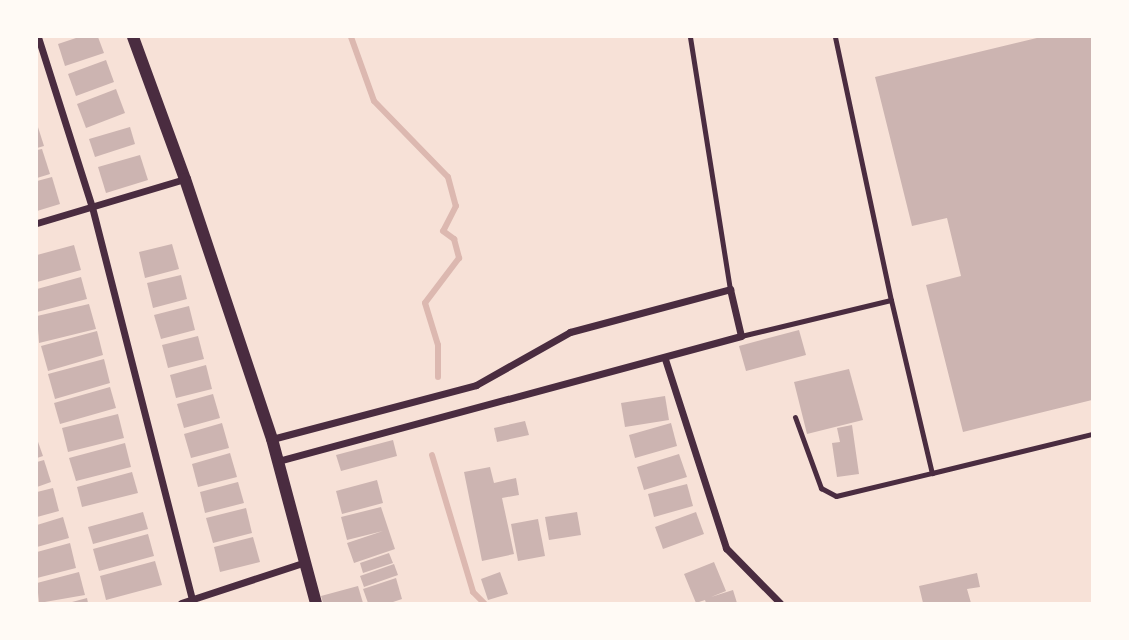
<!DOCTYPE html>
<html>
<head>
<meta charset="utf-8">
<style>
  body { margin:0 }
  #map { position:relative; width:1129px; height:640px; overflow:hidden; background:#f7e1d7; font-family:Rubik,sans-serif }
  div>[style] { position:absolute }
  .stream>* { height:6px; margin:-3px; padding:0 3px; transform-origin:3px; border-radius:3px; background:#dcb8b0 }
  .building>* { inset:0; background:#ccb4b1 }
  .service>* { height:5px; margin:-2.5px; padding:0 2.5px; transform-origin:2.5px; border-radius:2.5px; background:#4a2c40 }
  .minor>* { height:7px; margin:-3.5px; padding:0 3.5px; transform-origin:3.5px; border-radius:3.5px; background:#4a2c40 }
  .tertiary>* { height:12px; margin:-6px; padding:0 6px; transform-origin:6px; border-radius:6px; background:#4a2c40 }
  span { translate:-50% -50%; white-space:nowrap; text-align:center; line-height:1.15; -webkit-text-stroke:7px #fffaf5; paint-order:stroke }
  .frame { position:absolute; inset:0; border:38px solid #fffaf5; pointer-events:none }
</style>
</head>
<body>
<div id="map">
  <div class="stream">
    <i style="left:351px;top:37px;width:68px;rotate:70.2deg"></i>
    <i style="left:374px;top:101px;width:106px;rotate:45.8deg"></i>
    <i style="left:448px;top:177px;width:30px;rotate:75deg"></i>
    <i style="left:456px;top:206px;width:28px;rotate:117deg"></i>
    <i style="left:443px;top:231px;width:14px;rotate:36deg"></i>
    <i style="left:454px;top:239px;width:20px;rotate:75deg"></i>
    <i style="left:459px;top:258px;width:56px;rotate:127.1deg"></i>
    <i style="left:425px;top:303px;width:44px;rotate:72.8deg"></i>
    <i style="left:438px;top:345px;width:32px;rotate:90deg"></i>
    <i style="left:432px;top:455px;width:143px;rotate:73.3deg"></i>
    <i style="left:473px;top:592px;width:16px;rotate:45deg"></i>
  </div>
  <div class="building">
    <i style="clip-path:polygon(79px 37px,98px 37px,104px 53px,65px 66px,58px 44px)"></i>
    <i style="clip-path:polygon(1041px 37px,1092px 37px,1092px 400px,963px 432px,926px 285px,961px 276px,947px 218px,912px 226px,875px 77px)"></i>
    <i style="clip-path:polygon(106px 60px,114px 82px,76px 96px,68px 74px)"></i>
    <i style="clip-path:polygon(116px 89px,125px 113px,86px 128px,77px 104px)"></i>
    <i style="clip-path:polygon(37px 124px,44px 146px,37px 148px)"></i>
    <i style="clip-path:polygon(130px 127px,135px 144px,95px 157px,89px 139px)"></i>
    <i style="clip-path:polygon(42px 149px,50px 174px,37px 178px,37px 150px)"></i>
    <i style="clip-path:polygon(140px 155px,148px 180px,106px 193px,98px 167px)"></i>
    <i style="clip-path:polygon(52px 177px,60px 204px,37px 211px,37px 181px)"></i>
    <i style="clip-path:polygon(172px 244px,179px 269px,145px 278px,139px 252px)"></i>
    <i style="clip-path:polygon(74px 245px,81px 270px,37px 282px,37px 255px)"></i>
    <i style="clip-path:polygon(181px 275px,187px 299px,153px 308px,147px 283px)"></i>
    <i style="clip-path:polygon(81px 277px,87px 299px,37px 312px,37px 289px)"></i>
    <i style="clip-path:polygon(89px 304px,96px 329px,39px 343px,37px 316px)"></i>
    <i style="clip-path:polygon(189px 306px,195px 330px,161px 339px,154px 315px)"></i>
    <i style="clip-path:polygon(799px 330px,806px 355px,746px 371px,739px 346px)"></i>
    <i style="clip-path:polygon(97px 331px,103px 355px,48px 371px,41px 346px)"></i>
    <i style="clip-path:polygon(198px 336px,204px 359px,168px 368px,162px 345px)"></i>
    <i style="clip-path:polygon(104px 359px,110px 383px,55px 399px,48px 374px)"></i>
    <i style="clip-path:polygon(206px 365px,212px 389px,176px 398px,170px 375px)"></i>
    <i style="clip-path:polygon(849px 369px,863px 420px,807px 434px,794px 382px)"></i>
    <i style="clip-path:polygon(110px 387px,116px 408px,60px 424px,54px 403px)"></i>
    <i style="clip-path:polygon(213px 394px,220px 418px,184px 428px,177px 404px)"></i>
    <i style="clip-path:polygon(665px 396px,669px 420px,625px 427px,621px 403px)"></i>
    <i style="clip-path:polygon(118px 414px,124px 438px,68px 452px,62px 428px)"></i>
    <i style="clip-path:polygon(525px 421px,529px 435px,497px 442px,494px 428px)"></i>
    <i style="clip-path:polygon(222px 423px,229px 448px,191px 458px,184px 434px)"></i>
    <i style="clip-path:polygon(671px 423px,677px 446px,635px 458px,629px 435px)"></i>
    <i style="clip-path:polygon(852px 425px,859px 474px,837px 477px,832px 443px,840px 442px,837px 428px)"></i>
    <i style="clip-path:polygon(37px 439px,43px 456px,37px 458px)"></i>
    <i style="clip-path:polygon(393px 440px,397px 456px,341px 471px,336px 455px)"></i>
    <i style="clip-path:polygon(125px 443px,131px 467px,76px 481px,69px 458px)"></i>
    <i style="clip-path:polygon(230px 453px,237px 477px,198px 487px,192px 464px)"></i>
    <i style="clip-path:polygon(679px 454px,687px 477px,644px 490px,637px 467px)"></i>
    <i style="clip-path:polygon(44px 460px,51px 482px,37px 487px,37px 462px)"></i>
    <i style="clip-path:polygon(490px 467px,494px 483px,516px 478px,519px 495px,502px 498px,514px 554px,482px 561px,464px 472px)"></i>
    <i style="clip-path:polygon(132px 472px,138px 493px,82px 507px,77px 487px)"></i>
    <i style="clip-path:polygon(377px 480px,383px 503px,342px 514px,336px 491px)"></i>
    <i style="clip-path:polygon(238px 482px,244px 503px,205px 513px,200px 492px)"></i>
    <i style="clip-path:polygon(687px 484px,693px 506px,654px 517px,648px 494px)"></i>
    <i style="clip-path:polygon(53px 488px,59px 511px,37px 517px,37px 492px)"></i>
    <i style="clip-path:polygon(381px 507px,395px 549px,354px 563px,347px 543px,383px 531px,347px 540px,341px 517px)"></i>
    <i style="clip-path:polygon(246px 508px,252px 533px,213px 543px,206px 518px)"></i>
    <i style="clip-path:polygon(143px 512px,148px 529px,93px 544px,88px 527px)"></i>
    <i style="clip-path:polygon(577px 512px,581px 535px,549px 540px,545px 517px)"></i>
    <i style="clip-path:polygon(696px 512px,704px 534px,663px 549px,655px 527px)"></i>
    <i style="clip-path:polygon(63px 517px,69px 538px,37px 547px,37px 525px)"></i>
    <i style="clip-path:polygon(538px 519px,545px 556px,518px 561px,511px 524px)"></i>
    <i style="clip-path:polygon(148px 534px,154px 556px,99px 571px,93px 549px)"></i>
    <i style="clip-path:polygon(253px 537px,260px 562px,220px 572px,214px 547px)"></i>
    <i style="clip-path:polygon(70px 543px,76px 568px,37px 578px,37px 552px)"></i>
    <i style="clip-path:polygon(389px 553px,393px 563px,363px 573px,360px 563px)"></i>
    <i style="clip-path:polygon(155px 561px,162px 585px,106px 600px,100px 576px)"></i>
    <i style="clip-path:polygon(714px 562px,726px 591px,711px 597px,733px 590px,737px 603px,706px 603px,705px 600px,696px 603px,684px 574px)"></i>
    <i style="clip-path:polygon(394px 564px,398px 575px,364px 587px,360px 576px)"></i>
    <i style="clip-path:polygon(79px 572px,85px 595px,39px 603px,37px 583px)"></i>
    <i style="clip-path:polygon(500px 572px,508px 594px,488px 600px,481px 579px)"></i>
    <i style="clip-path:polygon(977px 573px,980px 587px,967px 589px,971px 603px,923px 603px,919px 586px)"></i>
    <i style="clip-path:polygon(396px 578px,402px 599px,390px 603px,368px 603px,363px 589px)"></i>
    <i style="clip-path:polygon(358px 586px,363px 603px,323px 603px,321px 596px)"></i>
    <i style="clip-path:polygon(87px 598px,88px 603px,72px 603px,72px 602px)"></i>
  </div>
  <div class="service">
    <i style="left:690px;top:37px;width:255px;rotate:81deg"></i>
    <i style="left:835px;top:37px;width:269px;rotate:78deg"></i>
    <i style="left:891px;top:300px;width:178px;rotate:76.7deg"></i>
    <i style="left:932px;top:473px;width:165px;rotate:-13.7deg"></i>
    <i style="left:741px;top:336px;width:154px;rotate:-13.5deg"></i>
    <i style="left:795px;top:417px;width:76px;rotate:69.9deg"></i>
    <i style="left:821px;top:488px;width:17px;rotate:28deg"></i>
    <i style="left:836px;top:496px;width:99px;rotate:-13.5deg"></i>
  </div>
  <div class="minor">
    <i style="left:38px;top:37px;width:178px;rotate:72.4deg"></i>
    <i style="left:92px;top:207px;width:406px;rotate:75.7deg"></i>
    <i style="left:37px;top:223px;width:154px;rotate:-16.6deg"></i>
    <i style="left:665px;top:359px;width:199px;rotate:72.1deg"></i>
    <i style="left:726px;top:548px;width:77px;rotate:45.5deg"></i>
    <i style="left:272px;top:439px;width:211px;rotate:-14.8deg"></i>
    <i style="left:476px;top:385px;width:108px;rotate:-29.4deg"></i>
    <i style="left:570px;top:332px;width:166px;rotate:-15deg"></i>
    <i style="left:730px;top:289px;width:48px;rotate:76.8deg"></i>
    <i style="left:741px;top:336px;width:480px;rotate:164.9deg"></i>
    <i style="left:181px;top:603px;width:132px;rotate:-18.2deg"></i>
  </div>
  <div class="tertiary">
    <i style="left:133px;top:37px;width:151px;rotate:69.9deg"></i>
    <i style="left:185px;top:179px;width:274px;rotate:71.5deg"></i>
    <i style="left:272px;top:439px;width:170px;rotate:75deg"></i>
  </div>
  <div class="frame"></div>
</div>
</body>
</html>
